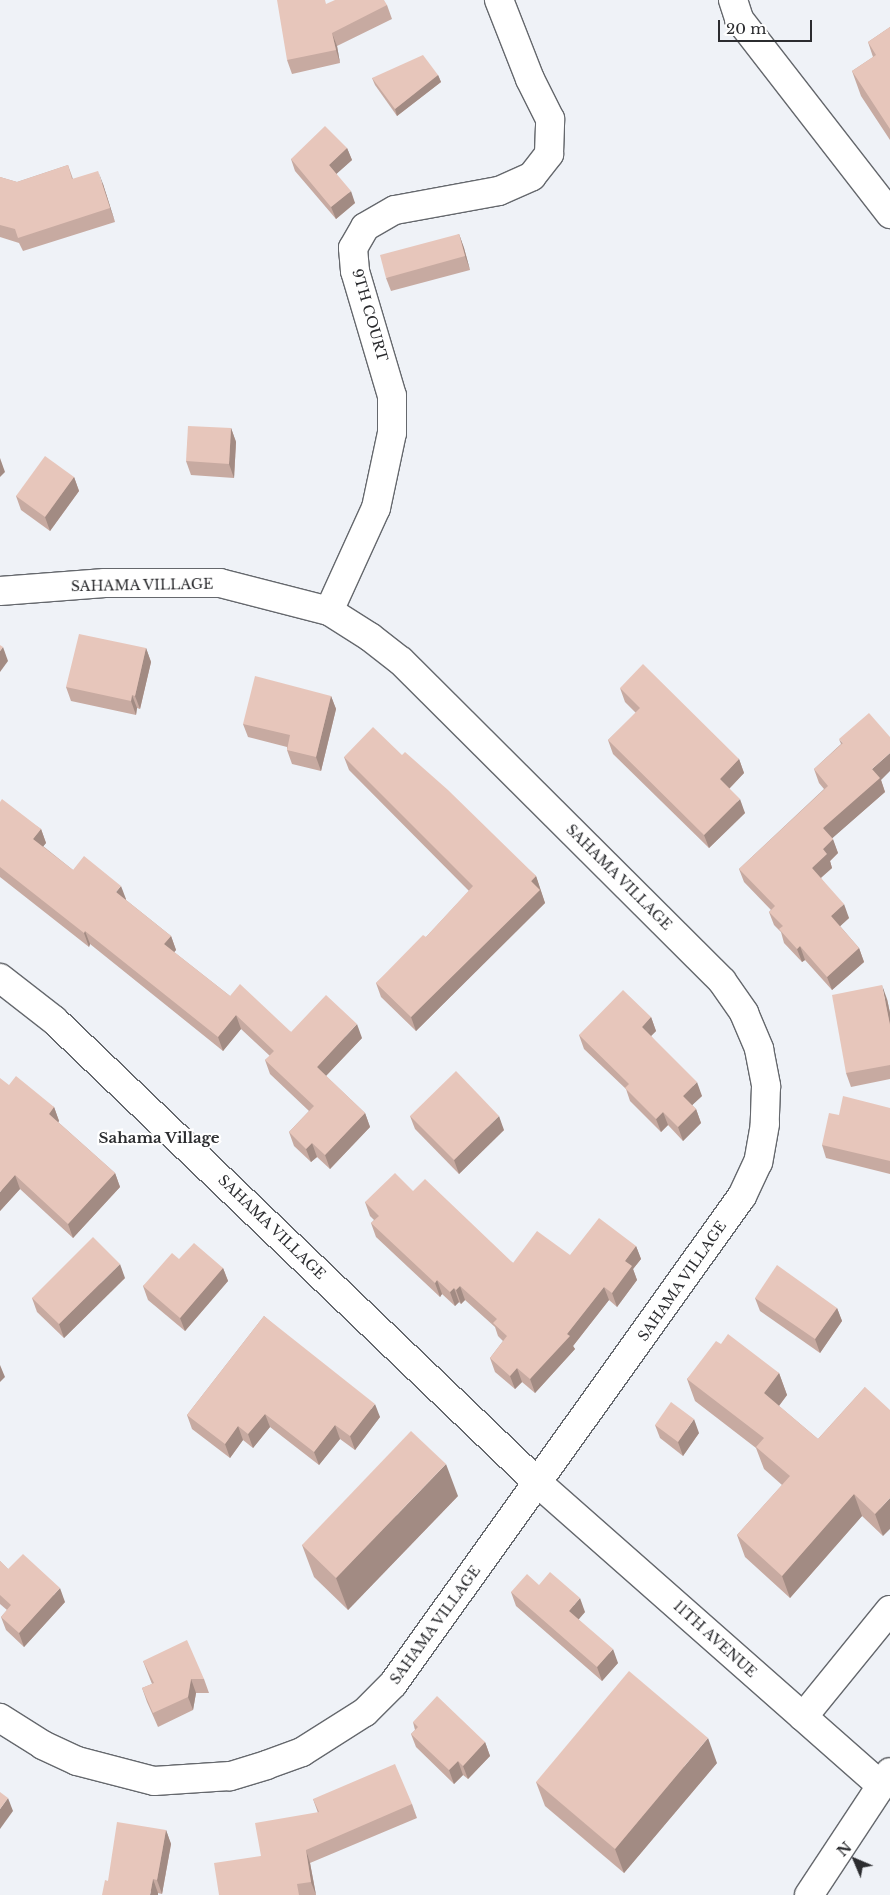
<!DOCTYPE html>
<html>
<head>
<meta charset="utf-8">
<style>
  body { margin:0 }
  #map { position:relative; width:890px; height:1895px; overflow:hidden; background:#eff2f7; font-family:"Libre Baskerville",serif }
  div>[style] { position:absolute }
  .roads { filter:drop-shadow(1px 0 #65686d) drop-shadow(-1px 0 #65686d) drop-shadow(0 1px #65686d) drop-shadow(0 -1px #65686d) }
  .minor>* { height:28px; margin:-14px; padding:0 14px; transform-origin:14px; border-radius:14px; background:#fff }
  .wall>* { inset:0; background:#c7aaa1 }
  .shaded-wall>* { inset:0; background:#a28b83 }
  .building>* { inset:0; background:#e7c6bb }
  span { translate:-50% -50%; white-space:nowrap; text-align:center; line-height:1.15; -webkit-text-stroke:4.5px #fff; paint-order:stroke }
  .street-label { font-size:14px; color:#2b2c2f }
  .neighbourhood-label { font-size:15px; color:#2b2c2f; font-weight:700 }
  .north { position:absolute; left:830px; top:1835px; width:50px; height:50px; -webkit-text-stroke:4px #fff; paint-order:stroke; rotate:315deg; font-size:14px; font-weight:700; line-height:20px; text-align:center; color:#2b2c2f }
  .north::after { content:''; display:block; margin:auto; width:18px; height:22px; background:#2b2c2f; clip-path:polygon(50% 0,100% 100%,50% 72%,0 100%) }
  .scale { position:absolute; left:718px; top:20px; width:94px; height:22px; box-sizing:border-box; border:2px solid #2b2c2f; border-top:0; padding-left:6px; font-size:15px; line-height:18px; white-space:nowrap; color:#2b2c2f; -webkit-text-stroke:4px #fff; paint-order:stroke }
</style>
</head>
<body>
<div id="map">
  <div class="roads">
    <div class="minor">
      <i style="left:733px;top:0;width:20px;rotate:72deg"></i>
      <i style="left:739px;top:19px;width:247px;rotate:52.2deg"></i>
      <i style="left:0;top:591px;width:105px;rotate:-4.4deg"></i>
      <i style="left:105px;top:583px;width:115px"></i>
      <i style="left:220px;top:583px;width:113px;rotate:14.4deg"></i>
      <i style="left:329px;top:611px;width:49px;rotate:32.4deg"></i>
      <i style="left:370px;top:637px;width:39px;rotate:38deg"></i>
      <i style="left:401px;top:661px;width:453px;rotate:44.9deg"></i>
      <i style="left:722px;top:981px;width:39px;rotate:55deg"></i>
      <i style="left:744px;top:1013px;width:39px;rotate:67deg"></i>
      <i style="left:759px;top:1049px;width:38px;rotate:79deg"></i>
      <i style="left:766px;top:1086px;width:38px;rotate:92deg"></i>
      <i style="left:765px;top:1124px;width:39px;rotate:100deg"></i>
      <i style="left:758px;top:1162px;width:38px;rotate:115deg"></i>
      <i style="left:742px;top:1196px;width:600px;rotate:125.57deg"></i>
      <i style="left:393px;top:1684px;width:40px;rotate:135deg"></i>
      <i style="left:365px;top:1712px;width:75px;rotate:147.6deg"></i>
      <i style="left:302px;top:1752px;width:37px;rotate:160deg"></i>
      <i style="left:267px;top:1765px;width:39px;rotate:163deg"></i>
      <i style="left:230px;top:1776px;width:76px;rotate:176.2deg"></i>
      <i style="left:154px;top:1781px;width:80px;rotate:-165.4deg"></i>
      <i style="left:77px;top:1761px;width:38px;rotate:-155deg"></i>
      <i style="left:43px;top:1745px;width:51px;rotate:-147.9deg"></i>
      <i style="left:329px;top:611px;width:113px;rotate:-65.5deg"></i>
      <i style="left:376px;top:508px;width:77px;rotate:-78deg"></i>
      <i style="left:392px;top:433px;width:37px;rotate:-90deg"></i>
      <i style="left:392px;top:396px;width:130px;rotate:-106.5deg"></i>
      <i style="left:355px;top:271px;width:23px;rotate:-95deg"></i>
      <i style="left:353px;top:248px;width:24px;rotate:-60deg"></i>
      <i style="left:365px;top:227px;width:34px;rotate:-30deg"></i>
      <i style="left:395px;top:210px;width:106px;rotate:-10.4deg"></i>
      <i style="left:499px;top:191px;width:36px;rotate:-24deg"></i>
      <i style="left:532px;top:176px;width:28px;rotate:-52deg"></i>
      <i style="left:549px;top:154px;width:35px;rotate:-88deg"></i>
      <i style="left:550px;top:119px;width:45px;rotate:-116.6deg"></i>
      <i style="left:530px;top:79px;width:85px;rotate:-111.4deg"></i>
      <i style="left:0;top:978px;width:68px;rotate:37.9deg"></i>
      <i style="left:54px;top:1020px;width:670px;rotate:43.73deg"></i>
      <i style="left:538px;top:1483px;width:455px;rotate:41.4deg"></i>
      <i style="left:803px;top:1717px;width:138px;rotate:-50.9deg"></i>
      <i style="left:809px;top:1895px;width:147px;rotate:-56.6deg"></i>
    </div>
  </div>
  <div class="wall">
    <i style="clip-path:polygon(327px 4px,387px 5px,392px 19px,337px 46px,340px 63px,292px 74px,287px 60px)"></i>
    <i style="clip-path:polygon(890px 27px,890px 140px,861px 96px,852px 71px,873px 57px,868px 42px)"></i>
    <i style="clip-path:polygon(438px 75px,441px 82px,397px 116px,375px 85px,372px 78px)"></i>
    <i style="clip-path:polygon(347px 148px,352px 160px,336px 174px,355px 203px,336px 219px,295px 171px,291px 159px)"></i>
    <i style="clip-path:polygon(68px 165px,73px 179px,103px 184px,115px 222px,23px 251px,19px 243px,0 237px,0 177px,17px 182px)"></i>
    <i style="clip-path:polygon(459px 234px,464px 248px,470px 270px,391px 291px,386px 278px)"></i>
    <i style="clip-path:polygon(231px 428px,236px 442px,234px 478px,191px 475px,186px 461px)"></i>
    <i style="clip-path:polygon(74px 477px,79px 491px,50px 531px,21px 510px,16px 496px)"></i>
    <i style="clip-path:polygon(146px 648px,151px 662px,140px 709px,137px 708px,136px 715px,71px 701px,66px 687px)"></i>
    <i style="clip-path:polygon(620px 688px,739px 759px,744px 773px,729px 789px,745px 813px,709px 848px,613px 754px,608px 740px,636px 713px,625px 702px)"></i>
    <i style="clip-path:polygon(331px 696px,336px 709px,321px 771px,292px 764px,287px 750px,287px 747px,248px 737px,243px 724px)"></i>
    <i style="clip-path:polygon(839px 739px,881px 780px,885px 792px,832px 838px,838px 853px,830px 861px,832px 868px,821px 878px,849px 918px,840px 926px,859px 948px,864px 962px,832px 990px,805px 960px,802px 962px,784px 943px,781px 932px,774px 925px,769px 912px,771px 910px,744px 882px,739px 869px,824px 789px,819px 783px,814px 769px,841px 744px)"></i>
    <i style="clip-path:polygon(402px 755px,536px 876px,545px 903px,416px 1031px,381px 997px,376px 983px,426px 937px,469px 891px,349px 770px,344px 757px)"></i>
    <i style="clip-path:polygon(0 802px,41px 829px,46px 843px,43px 846px,73px 870px,126px 899px,126px 900px,171px 936px,176px 950px,174px 952px,230px 996px,291px 1032px,362px 1038px,326px 1076px,365px 1113px,370px 1127px,330px 1169px,317px 1157px,311px 1162px,294px 1146px,289px 1132px,309px 1111px,270px 1074px,265px 1060px,270px 1056px,241px 1029px,223px 1051px,90px 944px,89px 947px,0 877px)"></i>
    <i style="clip-path:polygon(887px 999px,890px 1013px,890px 1079px,851px 1087px,846px 1073px)"></i>
    <i style="clip-path:polygon(651px 1017px,656px 1031px,651px 1036px,702px 1096px,692px 1105px,696px 1109px,701px 1123px,683px 1141px,668px 1125px,661px 1132px,630px 1101px,626px 1089px,584px 1049px,579px 1035px)"></i>
    <i style="clip-path:polygon(9px 1085px,54px 1107px,59px 1121px,58px 1122px,115px 1173px,120px 1187px,73px 1238px,20px 1189px,0 1211px)"></i>
    <i style="clip-path:polygon(890px 1108px,890px 1174px,826px 1158px,822px 1145px,839px 1115px)"></i>
    <i style="clip-path:polygon(410px 1116px,504px 1130px,459px 1174px,415px 1129px)"></i>
    <i style="clip-path:polygon(413px 1191px,513px 1263px,636px 1246px,641px 1259px,633px 1269px,637px 1280px,617px 1307px,609px 1300px,573px 1346px,575px 1349px,535px 1393px,522px 1382px,515px 1389px,495px 1372px,490px 1358px,503px 1341px,498px 1336px,495px 1327px,465px 1300px,461px 1304px,459px 1302px,455px 1306px,442px 1294px,440px 1297px,376px 1237px,371px 1223px,374px 1220px,370px 1216px,365px 1202px)"></i>
    <i style="clip-path:polygon(179px 1259px,223px 1268px,228px 1281px,185px 1331px,148px 1300px,143px 1286px)"></i>
    <i style="clip-path:polygon(125px 1278px,64px 1338px,37px 1312px,32px 1298px)"></i>
    <i style="clip-path:polygon(755px 1298px,837px 1308px,842px 1321px,820px 1353px,760px 1311px)"></i>
    <i style="clip-path:polygon(264px 1316px,380px 1417px,355px 1450px,340px 1439px,319px 1465px,270px 1427px,253px 1448px,243px 1440px,230px 1458px,192px 1429px,187px 1415px)"></i>
    <i style="clip-path:polygon(721px 1344px,779px 1373px,787px 1395px,779px 1406px,818px 1439px,865px 1387px,883px 1536px,862px 1516px,790px 1598px,745px 1557px,737px 1535px,782px 1485px,764px 1469px,756px 1448px,695px 1401px,687px 1379px)"></i>
    <i style="clip-path:polygon(655px 1425px,699px 1433px,683px 1456px,660px 1438px)"></i>
    <i style="clip-path:polygon(458px 1496px,348px 1610px,314px 1577px,302px 1545px)"></i>
    <i style="clip-path:polygon(0 1561px,8px 1569px,65px 1602px,24px 1647px,6px 1630px,1px 1617px,7px 1610px,0 1604px)"></i>
    <i style="clip-path:polygon(539px 1585px,585px 1612px,578px 1619px,618px 1663px,602px 1681px,516px 1606px,511px 1592px)"></i>
    <i style="clip-path:polygon(143px 1661px,204px 1679px,209px 1693px,196px 1693px,193px 1710px,158px 1727px,147px 1702px,142px 1688px,152px 1684px)"></i>
    <i style="clip-path:polygon(413px 1722px,485px 1742px,490px 1756px,468px 1779px,463px 1775px,454px 1784px,416px 1747px,411px 1734px,415px 1730px)"></i>
    <i style="clip-path:polygon(717px 1763px,624px 1873px,545px 1806px,536px 1782px)"></i>
    <i style="clip-path:polygon(313px 1799px,412px 1804px,417px 1818px,310px 1863px,316px 1895px,219px 1895px,261px 1856px,318px 1813px)"></i>
    <i style="clip-path:polygon(166px 1830px,171px 1844px,162px 1894px,108px 1881px)"></i>
  </div>
  <div class="shaded-wall">
    <i style="clip-path:polygon(332px 33px,337px 46px,340px 63px,336px 50px)"></i>
    <i style="clip-path:polygon(438px 75px,441px 82px,397px 116px,395px 109px)"></i>
    <i style="clip-path:polygon(347px 148px,352px 160px,333px 177px,329px 165px)"></i>
    <i style="clip-path:polygon(98px 171px,103px 184px,115px 222px,110px 208px)"></i>
    <i style="clip-path:polygon(351px 191px,355px 203px,336px 219px,331px 207px)"></i>
    <i style="clip-path:polygon(459px 234px,464px 248px,470px 270px,465px 256px)"></i>
    <i style="clip-path:polygon(231px 428px,236px 442px,234px 478px,229px 464px)"></i>
    <i style="clip-path:polygon(0 458px,5px 472px,0 477px)"></i>
    <i style="clip-path:polygon(74px 477px,79px 491px,50px 531px,45px 517px)"></i>
    <i style="clip-path:polygon(3px 647px,8px 661px,0 672px,0 651px)"></i>
    <i style="clip-path:polygon(146px 648px,151px 662px,140px 709px,135px 696px)"></i>
    <i style="clip-path:polygon(132px 695px,137px 708px,136px 715px,131px 701px)"></i>
    <i style="clip-path:polygon(331px 696px,336px 709px,321px 771px,316px 757px)"></i>
    <i style="clip-path:polygon(890px 753px,890px 771px,881px 780px,885px 792px,828px 842px,823px 828px,872px 769px)"></i>
    <i style="clip-path:polygon(739px 759px,744px 773px,725px 793px,720px 779px)"></i>
    <i style="clip-path:polygon(740px 799px,745px 813px,709px 848px,704px 835px)"></i>
    <i style="clip-path:polygon(41px 829px,46px 843px,38px 853px,33px 839px)"></i>
    <i style="clip-path:polygon(833px 839px,838px 853px,830px 861px,832px 868px,817px 881px,812px 868px,823px 849px)"></i>
    <i style="clip-path:polygon(536px 876px,545px 903px,416px 1031px,411px 1017px)"></i>
    <i style="clip-path:polygon(121px 886px,126px 899px,121px 906px,116px 892px)"></i>
    <i style="clip-path:polygon(844px 904px,849px 918px,836px 930px,831px 916px)"></i>
    <i style="clip-path:polygon(85px 931px,90px 944px,89px 947px,84px 933px)"></i>
    <i style="clip-path:polygon(171px 936px,176px 950px,169px 958px,164px 944px)"></i>
    <i style="clip-path:polygon(800px 946px,805px 960px,802px 962px,797px 949px)"></i>
    <i style="clip-path:polygon(859px 948px,864px 962px,832px 990px,827px 977px)"></i>
    <i style="clip-path:polygon(882px 985px,887px 999px,890px 1013px,890px 1025px)"></i>
    <i style="clip-path:polygon(236px 1015px,241px 1029px,223px 1051px,218px 1037px)"></i>
    <i style="clip-path:polygon(651px 1017px,656px 1031px,647px 1040px,642px 1027px)"></i>
    <i style="clip-path:polygon(357px 1024px,362px 1038px,322px 1080px,317px 1067px)"></i>
    <i style="clip-path:polygon(697px 1082px,702px 1096px,688px 1109px,683px 1096px)"></i>
    <i style="clip-path:polygon(54px 1107px,59px 1121px,54px 1128px,49px 1114px)"></i>
    <i style="clip-path:polygon(696px 1109px,701px 1123px,683px 1141px,678px 1127px)"></i>
    <i style="clip-path:polygon(663px 1112px,668px 1125px,661px 1132px,656px 1119px)"></i>
    <i style="clip-path:polygon(365px 1113px,370px 1127px,330px 1169px,325px 1155px)"></i>
    <i style="clip-path:polygon(499px 1116px,504px 1130px,459px 1174px,454px 1160px)"></i>
    <i style="clip-path:polygon(312px 1143px,317px 1157px,311px 1162px,306px 1149px)"></i>
    <i style="clip-path:polygon(115px 1173px,120px 1187px,73px 1238px,68px 1224px)"></i>
    <i style="clip-path:polygon(15px 1175px,20px 1189px,0 1211px,0 1192px)"></i>
    <i style="clip-path:polygon(636px 1246px,641px 1259px,633px 1269px,637px 1280px,617px 1307px,612px 1293px,625px 1261px)"></i>
    <i style="clip-path:polygon(120px 1264px,125px 1278px,64px 1338px,59px 1324px)"></i>
    <i style="clip-path:polygon(223px 1268px,228px 1281px,185px 1331px,180px 1318px)"></i>
    <i style="clip-path:polygon(437px 1280px,442px 1294px,440px 1297px,435px 1283px)"></i>
    <i style="clip-path:polygon(460px 1286px,465px 1300px,461px 1304px,456px 1290px)"></i>
    <i style="clip-path:polygon(604px 1287px,609px 1300px,573px 1346px,575px 1349px,535px 1393px,530px 1379px,567px 1334px)"></i>
    <i style="clip-path:polygon(454px 1288px,459px 1302px,455px 1306px,450px 1292px)"></i>
    <i style="clip-path:polygon(837px 1308px,842px 1321px,820px 1353px,815px 1339px)"></i>
    <i style="clip-path:polygon(0 1365px,5px 1377px,0 1382px)"></i>
    <i style="clip-path:polygon(517px 1368px,522px 1382px,515px 1389px,510px 1376px)"></i>
    <i style="clip-path:polygon(779px 1373px,787px 1395px,772px 1415px,764px 1393px)"></i>
    <i style="clip-path:polygon(375px 1404px,380px 1417px,355px 1450px,350px 1436px)"></i>
    <i style="clip-path:polygon(265px 1414px,270px 1427px,253px 1448px,248px 1434px)"></i>
    <i style="clip-path:polygon(694px 1419px,699px 1433px,683px 1456px,678px 1442px)"></i>
    <i style="clip-path:polygon(335px 1425px,340px 1439px,319px 1465px,314px 1452px)"></i>
    <i style="clip-path:polygon(238px 1426px,243px 1440px,230px 1458px,225px 1444px)"></i>
    <i style="clip-path:polygon(446px 1464px,458px 1496px,348px 1610px,336px 1578px)"></i>
    <i style="clip-path:polygon(854px 1494px,862px 1516px,790px 1598px,782px 1576px)"></i>
    <i style="clip-path:polygon(890px 1498px,890px 1529px,883px 1536px,875px 1514px)"></i>
    <i style="clip-path:polygon(60px 1588px,65px 1602px,24px 1647px,19px 1633px)"></i>
    <i style="clip-path:polygon(580px 1598px,585px 1612px,574px 1625px,569px 1611px)"></i>
    <i style="clip-path:polygon(613px 1649px,618px 1663px,602px 1681px,597px 1667px)"></i>
    <i style="clip-path:polygon(191px 1679px,196px 1693px,193px 1710px,188px 1697px)"></i>
    <i style="clip-path:polygon(708px 1738px,717px 1763px,624px 1873px,615px 1849px)"></i>
    <i style="clip-path:polygon(485px 1742px,490px 1756px,468px 1779px,463px 1766px)"></i>
    <i style="clip-path:polygon(458px 1761px,463px 1775px,454px 1784px,449px 1770px)"></i>
    <i style="clip-path:polygon(8px 1798px,13px 1811px,0 1829px,0 1809px)"></i>
    <i style="clip-path:polygon(166px 1830px,171px 1844px,162px 1894px,157px 1880px)"></i>
    <i style="clip-path:polygon(306px 1850px,310px 1863px,316px 1895px,311px 1882px)"></i>
    <i style="clip-path:polygon(153px 1879px,158px 1893px,158px 1895px,150px 1895px)"></i>
  </div>
  <div class="building">
    <i style="clip-path:polygon(277px 0,325px 0,326px 4px,335px 0,384px 0,387px 5px,332px 33px,336px 50px,287px 60px)"></i>
    <i style="clip-path:polygon(890px 27px,890px 129px,852px 71px,876px 55px,868px 42px)"></i>
    <i style="clip-path:polygon(423px 55px,438px 75px,395px 109px,372px 78px)"></i>
    <i style="clip-path:polygon(325px 126px,347px 148px,329px 165px,351px 191px,331px 207px,291px 159px)"></i>
    <i style="clip-path:polygon(68px 165px,72px 179px,98px 171px,110px 208px,18px 238px,15px 229px,0 225px,0 177px,17px 182px)"></i>
    <i style="clip-path:polygon(459px 234px,465px 256px,386px 278px,380px 255px)"></i>
    <i style="clip-path:polygon(188px 426px,231px 428px,229px 464px,186px 461px)"></i>
    <i style="clip-path:polygon(45px 456px,74px 477px,45px 517px,16px 496px)"></i>
    <i style="clip-path:polygon(79px 634px,146px 648px,135px 696px,132px 695px,131px 701px,66px 687px)"></i>
    <i style="clip-path:polygon(0 645px,3px 647px,0 651px)"></i>
    <i style="clip-path:polygon(643px 664px,739px 759px,720px 779px,740px 799px,704px 835px,608px 740px,640px 708px,620px 688px)"></i>
    <i style="clip-path:polygon(255px 676px,331px 696px,316px 757px,287px 750px,290px 735px,243px 724px)"></i>
    <i style="clip-path:polygon(869px 713px,890px 737px,890px 753px,872px 769px,880px 778px,823px 828px,833px 839px,823px 849px,827px 854px,812px 868px,844px 904px,831px 916px,859px 948px,827px 977px,800px 946px,797px 949px,779px 929px,783px 926px,769px 912px,775px 906px,739px 869px,828px 786px,814px 769px,843px 743px,839px 739px)"></i>
    <i style="clip-path:polygon(373px 727px,402px 755px,405px 752px,448px 790px,536px 876px,531px 881px,540px 890px,411px 1017px,376px 983px,423px 935px,426px 937px,473px 886px,344px 757px)"></i>
    <i style="clip-path:polygon(2px 799px,41px 829px,33px 839px,73px 870px,84px 856px,121px 886px,116px 892px,171px 936px,164px 944px,230px 996px,240px 984px,291px 1032px,326px 995px,357px 1024px,317px 1067px,365px 1113px,325px 1155px,312px 1143px,306px 1149px,289px 1132px,314px 1106px,265px 1060px,274px 1051px,236px 1015px,218px 1037px,85px 931px,84px 933px,0 867px,0 802px)"></i>
    <i style="clip-path:polygon(882px 985px,890px 1025px,890px 1065px,846px 1073px,832px 995px)"></i>
    <i style="clip-path:polygon(623px 990px,651px 1017px,642px 1027px,697px 1082px,683px 1096px,696px 1109px,678px 1127px,663px 1112px,656px 1119px,625px 1088px,629px 1084px,579px 1035px)"></i>
    <i style="clip-path:polygon(456px 1071px,499px 1116px,454px 1160px,410px 1116px)"></i>
    <i style="clip-path:polygon(16px 1076px,54px 1107px,49px 1114px,115px 1173px,68px 1224px,15px 1175px,0 1192px,0 1078px,9px 1085px)"></i>
    <i style="clip-path:polygon(843px 1096px,890px 1108px,890px 1161px,822px 1145px,829px 1113px,839px 1115px)"></i>
    <i style="clip-path:polygon(395px 1173px,413px 1191px,425px 1179px,513px 1263px,537px 1231px,570px 1255px,599px 1218px,636px 1246px,625px 1261px,632px 1266px,612px 1293px,604px 1287px,567px 1334px,570px 1336px,530px 1379px,517px 1368px,510px 1376px,490px 1358px,507px 1336px,493px 1323px,497px 1319px,460px 1286px,456px 1290px,454px 1288px,450px 1292px,437px 1280px,435px 1283px,371px 1223px,379px 1216px,365px 1202px)"></i>
    <i style="clip-path:polygon(93px 1237px,120px 1264px,59px 1324px,32px 1298px)"></i>
    <i style="clip-path:polygon(194px 1243px,223px 1268px,180px 1318px,143px 1286px,172px 1253px,179px 1259px)"></i>
    <i style="clip-path:polygon(777px 1265px,837px 1308px,815px 1339px,755px 1298px)"></i>
    <i style="clip-path:polygon(264px 1316px,375px 1404px,350px 1436px,335px 1425px,314px 1452px,265px 1414px,248px 1434px,238px 1426px,225px 1444px,187px 1415px)"></i>
    <i style="clip-path:polygon(728px 1334px,779px 1373px,764px 1393px,818px 1439px,865px 1387px,890px 1410px,890px 1498px,875px 1514px,854px 1494px,782px 1576px,737px 1535px,790px 1476px,756px 1447px,764px 1438px,687px 1379px,716px 1341px,721px 1344px)"></i>
    <i style="clip-path:polygon(671px 1402px,694px 1419px,678px 1442px,655px 1425px)"></i>
    <i style="clip-path:polygon(411px 1431px,446px 1464px,336px 1578px,302px 1545px)"></i>
    <i style="clip-path:polygon(23px 1554px,60px 1588px,19px 1633px,1px 1617px,11px 1605px,0 1595px,0 1561px,8px 1569px)"></i>
    <i style="clip-path:polygon(550px 1572px,580px 1598px,569px 1611px,613px 1649px,597px 1667px,511px 1592px,527px 1574px,539px 1585px)"></i>
    <i style="clip-path:polygon(187px 1640px,204px 1679px,191px 1679px,188px 1697px,153px 1713px,142px 1688px,154px 1683px,143px 1661px)"></i>
    <i style="clip-path:polygon(629px 1671px,708px 1738px,615px 1849px,536px 1782px)"></i>
    <i style="clip-path:polygon(437px 1696px,485px 1742px,463px 1766px,458px 1761px,449px 1770px,411px 1734px,418px 1727px,413px 1722px)"></i>
    <i style="clip-path:polygon(395px 1764px,412px 1804px,306px 1850px,311px 1882px,297px 1884px,299px 1895px,219px 1895px,214px 1863px,261px 1856px,255px 1823px,319px 1812px,313px 1799px)"></i>
    <i style="clip-path:polygon(0 1792px,8px 1798px,0 1809px)"></i>
    <i style="clip-path:polygon(117px 1822px,166px 1830px,157px 1880px,153px 1879px,150px 1895px,102px 1895px,105px 1880px,108px 1881px)"></i>
  </div>
  <div class="street-label">
    <span style="left:370px;top:315px;rotate:74deg">9TH COURT</span>
    <span style="left:142px;top:585px;rotate:-1deg">SAHAMA VILLAGE</span>
    <span style="left:619px;top:877px;rotate:45deg">SAHAMA VILLAGE</span>
    <span style="left:272px;top:1227px;rotate:44deg">SAHAMA VILLAGE</span>
    <span style="left:682px;top:1281px;rotate:-55deg">SAHAMA VILLAGE</span>
    <span style="left:435px;top:1625px;rotate:-54deg">SAHAMA VILLAGE</span>
    <span style="left:715px;top:1639px;rotate:42deg">11TH AVENUE</span>
  </div>
  <div class="neighbourhood-label">
    <span style="left:159px;top:1138px">Sahama Village</span>
  </div>
  <div class="north">N</div>
  <div class="scale">20 m</div>
</div>
</body>
</html>
